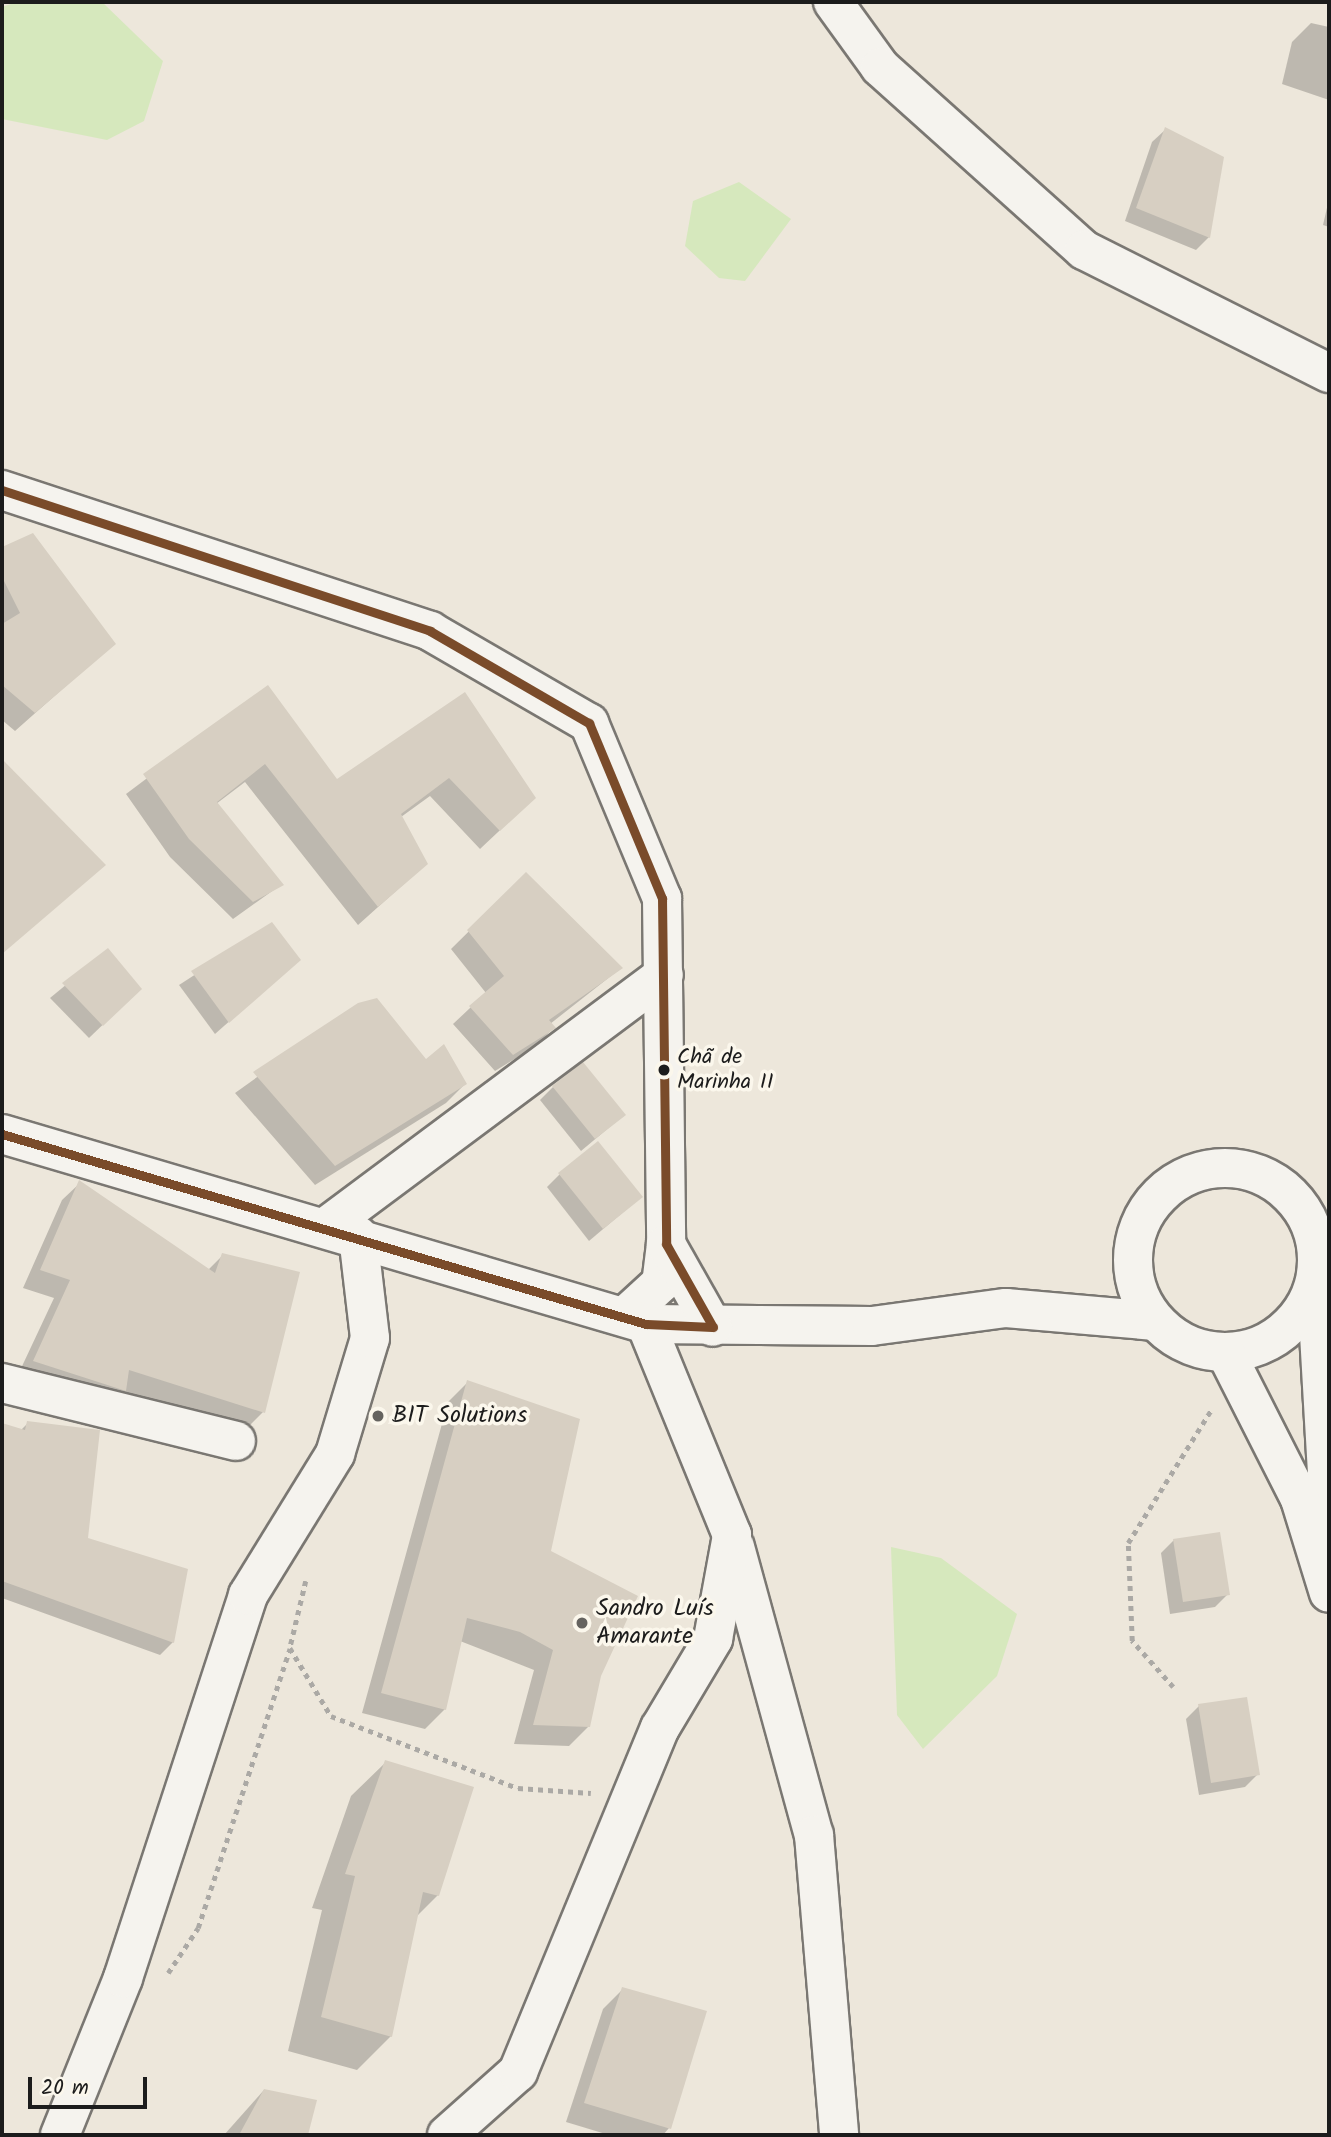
<!DOCTYPE html>
<html>
<head>
<meta charset="utf-8">
<style>
  body { margin:0 }
  #map { position:relative; width:1331px; height:2137px; overflow:hidden; background:#ede7db; font-family:Kalam,sans-serif }
  div>[style] { position:absolute }
  .green>* { inset:0; background:#d6e8bd }
  .shadow>* { inset:0; background:#0003 }
  .building>* { inset:0; background:#d7cfc2 }
  .path>* { height:4.5px; margin-top:-2.25px; transform-origin:0; background:repeating-linear-gradient(90deg,#aba9a5 0 5px,transparent 0 10px) }
  .roads { filter:drop-shadow(2px 0 #7a7772) drop-shadow(-2px 0 #7a7772) drop-shadow(0 2px #7a7772) drop-shadow(0 -2px #7a7772) }
  .minor>* { height:38px; margin:-19px; padding:0 19px; transform-origin:19px; border-radius:19px; background:#f5f3ee }
  .minor>.ring { margin:-19px; padding:0; box-sizing:content-box; background:none; border:38px solid #f5f3ee; border-radius:50% }
  .bus-1>* { height:9px; margin:-4.5px; padding:0 4.5px; transform-origin:4.5px; border-radius:4.5px; background:#7a4b2a }
  .dots>* { width:19px; height:19px; translate:-50% -50%; box-sizing:border-box; border:4px solid #fbf7ec; border-radius:50% }
  span { translate:-50% -50%; white-space:nowrap; text-align:center; line-height:1.15; -webkit-text-stroke:7px #fbf7ec; paint-order:stroke }
  .bus-label { font-size:22px; color:#1c1c1c }
  .left { translate:0 -50%; text-align:left }
  .poi-label { font-size:24px; color:#1c1c1c }
  .frame { position:absolute; inset:0; border:4px solid #1c1c1c; pointer-events:none }
  .scale { position:absolute; left:28px; top:2077px; width:119px; height:32px; box-sizing:border-box; border:4px solid #1c1c1c; border-top:0; padding-left:9px; font-size:21px; line-height:24px; white-space:nowrap; color:#1c1c1c; -webkit-text-stroke:5px #fbf7ec; paint-order:stroke }
</style>
</head>
<body>
<div id="map">
  <div class="green">
    <i style="clip-path:polygon(17px 2px,102px 2px,163px 61px,144px 121px,107px 140px,2px 119px,2px 7px)"></i>
    <i style="clip-path:polygon(739px 182px,791px 219px,745px 281px,719px 278px,685px 246px,693px 201px)"></i>
    <i style="clip-path:polygon(891px 1547px,941px 1558px,1017px 1614px,997px 1676px,923px 1749px,897px 1715px)"></i>
  </div>
  <div class="shadow">
    <i style="clip-path:polygon(1311px 23px,1329px 27px,1329px 100px,1282px 84px,1292px 42px)"></i>
    <i style="clip-path:polygon(1165px 130px,1209px 237px,1196px 250px,1125px 221px,1152px 142px)"></i>
    <i style="clip-path:polygon(1329px 199px,1329px 227px,1323px 225px)"></i>
    <i style="clip-path:polygon(32px 535px,113px 644px,15px 731px,2px 720px,2px 650px,15px 658px,2px 633px,2px 549px)"></i>
    <i style="clip-path:polygon(267px 688px,336px 781px,465px 694px,515px 816px,480px 849px,430px 796px,401px 817px,426px 864px,358px 925px,245px 782px,216px 804px,282px 884px,233px 919px,170px 857px,126px 794px)"></i>
    <i style="clip-path:polygon(9px 770px,103px 865px,2px 953px,2px 777px)"></i>
    <i style="clip-path:polygon(526px 875px,621px 968px,550px 1024px,553px 1028px,536px 1046px,495px 1071px,453px 1024px,486px 993px,451px 949px)"></i>
    <i style="clip-path:polygon(272px 925px,285px 972px,215px 1034px,179px 985px)"></i>
    <i style="clip-path:polygon(107px 951px,140px 989px,89px 1038px,50px 998px)"></i>
    <i style="clip-path:polygon(359px 1004px,426px 1061px,465px 1084px,446px 1103px,315px 1185px,235px 1093px)"></i>
    <i style="clip-path:polygon(553px 1087px,624px 1115px,581px 1151px,540px 1100px)"></i>
    <i style="clip-path:polygon(560px 1174px,641px 1197px,589px 1241px,547px 1187px)"></i>
    <i style="clip-path:polygon(80px 1183px,208px 1270px,223px 1255px,263px 1412px,245px 1430px,123px 1392px,107px 1408px,16px 1379px,54px 1298px,23px 1288px,62px 1200px)"></i>
    <i style="clip-path:polygon(468px 1382px,599px 1676px,589px 1726px,569px 1746px,514px 1744px,534px 1670px,460px 1641px,445px 1709px,425px 1729px,362px 1713px,448px 1402px)"></i>
    <i style="clip-path:polygon(28px 1423px,86px 1539px,173px 1642px,160px 1655px,2px 1598px,2px 1425px,20px 1431px)"></i>
    <i style="clip-path:polygon(1174px 1540px,1228px 1594px,1215px 1607px,1170px 1614px,1161px 1553px)"></i>
    <i style="clip-path:polygon(1199px 1706px,1258px 1774px,1245px 1787px,1199px 1795px,1186px 1719px)"></i>
    <i style="clip-path:polygon(386px 1762px,438px 1895px,416px 1917px,391px 2036px,357px 2070px,288px 2051px,322px 1910px,312px 1908px,351px 1796px)"></i>
    <i style="clip-path:polygon(623px 1989px,669px 2128px,663px 2135px,609px 2135px,566px 2122px,603px 2009px)"></i>
    <i style="clip-path:polygon(264px 2090px,315px 2102px,306px 2135px,224px 2135px)"></i>
  </div>
  <div class="building">
    <i style="clip-path:polygon(1165px 127px,1224px 157px,1210px 238px,1136px 208px)"></i>
    <i style="clip-path:polygon(33px 533px,116px 644px,35px 713px,2px 685px,2px 624px,20px 613px,2px 577px,2px 547px)"></i>
    <i style="clip-path:polygon(268px 685px,337px 779px,465px 692px,536px 798px,500px 831px,449px 778px,401px 814px,428px 864px,378px 907px,265px 764px,217px 802px,284px 885px,253px 902px,189px 839px,143px 774px)"></i>
    <i style="clip-path:polygon(2px 759px,106px 865px,2px 954px)"></i>
    <i style="clip-path:polygon(526px 872px,623px 968px,549px 1020px,556px 1028px,513px 1055px,469px 1006px,504px 976px,467px 930px)"></i>
    <i style="clip-path:polygon(272px 922px,301px 960px,229px 1023px,191px 971px)"></i>
    <i style="clip-path:polygon(108px 948px,142px 989px,103px 1026px,62px 983px)"></i>
    <i style="clip-path:polygon(377px 998px,426px 1059px,444px 1044px,467px 1084px,335px 1166px,253px 1072px,358px 1003px)"></i>
    <i style="clip-path:polygon(583px 1062px,626px 1115px,595px 1139px,552px 1086px)"></i>
    <i style="clip-path:polygon(598px 1141px,643px 1197px,603px 1229px,558px 1173px)"></i>
    <i style="clip-path:polygon(79px 1180px,215px 1273px,222px 1253px,300px 1272px,265px 1413px,129px 1370px,126px 1391px,33px 1361px,70px 1280px,40px 1270px)"></i>
    <i style="clip-path:polygon(467px 1380px,580px 1419px,551px 1551px,638px 1596px,601px 1676px,590px 1727px,533px 1725px,553px 1650px,520px 1632px,467px 1618px,446px 1710px,381px 1693px)"></i>
    <i style="clip-path:polygon(27px 1421px,100px 1430px,88px 1538px,188px 1569px,174px 1643px,2px 1581px,2px 1423px,25px 1430px)"></i>
    <i style="clip-path:polygon(1220px 1532px,1230px 1595px,1183px 1602px,1173px 1539px)"></i>
    <i style="clip-path:polygon(1247px 1697px,1260px 1775px,1211px 1783px,1198px 1704px)"></i>
    <i style="clip-path:polygon(385px 1760px,474px 1787px,439px 1896px,423px 1892px,392px 2037px,321px 2017px,355px 1876px,345px 1874px)"></i>
    <i style="clip-path:polygon(622px 1987px,707px 2011px,671px 2129px,584px 2103px)"></i>
    <i style="clip-path:polygon(264px 2089px,317px 2100px,308px 2135px,239px 2135px)"></i>
  </div>
  <div class="path">
    <i style="left:306px;top:1581px;width:69px;rotate:103.4deg"></i>
    <i style="left:290px;top:1648px;width:79px;rotate:58.9deg"></i>
    <i style="left:331px;top:1716px;width:200px;rotate:21.1deg"></i>
    <i style="left:518px;top:1788px;width:73px;rotate:3.9deg"></i>
    <i style="left:1173px;top:1687px;width:62px;rotate:-131.7deg"></i>
    <i style="left:1132px;top:1641px;width:98px;rotate:-92.3deg"></i>
    <i style="left:1128px;top:1543px;width:157px;rotate:-58deg"></i>
    <i style="left:168px;top:1973px;width:54px;rotate:-56.3deg"></i>
    <i style="left:198px;top:1928px;width:294px;rotate:-71.8deg"></i>
  </div>
  <div class="roads">
    <div class="minor">
      <i style="left:833px;top:2px;width:80px;rotate:54.1deg"></i>
      <i style="left:880px;top:67px;width:274px;rotate:41.9deg"></i>
      <i style="left:1084px;top:250px;width:274px;rotate:26.7deg"></i>
      <i style="left:2px;top:490px;width:451px;rotate:18.2deg"></i>
      <i style="left:430px;top:631px;width:184px;rotate:30.1deg"></i>
      <i style="left:589px;top:723px;width:190px;rotate:67.4deg"></i>
      <i style="left:662px;top:898px;width:346px;rotate:89.3deg"></i>
      <i style="left:666px;top:1244px;width:39px;rotate:97deg"></i>
      <i style="left:661px;top:1283px;width:50px;rotate:137.4deg"></i>
      <i style="left:2px;top:1134px;width:671px;rotate:16.44deg"></i>
      <i style="left:646px;top:1324px;width:226px;rotate:0.5deg"></i>
      <i style="left:872px;top:1326px;width:135px;rotate:-7.7deg"></i>
      <i style="left:1006px;top:1308px;width:150px;rotate:5deg"></i>
      <i class="ring" style="left:1133px;top:1168px;width:146px;height:146px"></i>
      <i style="left:327px;top:1226px;width:420px;rotate:-36.7deg"></i>
      <i style="left:666px;top:1244px;width:95px;rotate:60.5deg"></i>
      <i style="left:1316px;top:1282px;width:228px;rotate:86.7deg"></i>
      <i style="left:1226px;top:1353px;width:164px;rotate:63.1deg"></i>
      <i style="left:1300px;top:1499px;width:98px;rotate:72.9deg"></i>
      <i style="left:2px;top:1383px;width:241px;rotate:13.9deg"></i>
      <i style="left:735px;top:1547px;width:299px;rotate:74.7deg"></i>
      <i style="left:814px;top:1835px;width:301px;rotate:85.2deg"></i>
      <i style="left:60px;top:2135px;width:169px;rotate:-68.1deg"></i>
      <i style="left:123px;top:1978px;width:403px;rotate:-71.9deg"></i>
      <i style="left:248px;top:1595px;width:166px;rotate:-58.3deg"></i>
      <i style="left:335px;top:1454px;width:121px;rotate:-73.2deg"></i>
      <i style="left:370px;top:1338px;width:103px;rotate:-96.7deg"></i>
      <i style="left:447px;top:2135px;width:95px;rotate:-41.6deg"></i>
      <i style="left:518px;top:2072px;width:372px;rotate:-67.6deg"></i>
      <i style="left:660px;top:1728px;width:104px;rotate:-59.2deg"></i>
      <i style="left:713px;top:1639px;width:106px;rotate:-79.6deg"></i>
      <i style="left:732px;top:1535px;width:228px;rotate:-112.2deg"></i>
    </div>
  </div>
  <div class="bus-1">
    <i style="left:2px;top:490px;width:451px;rotate:18.2deg"></i>
    <i style="left:430px;top:631px;width:184px;rotate:30.1deg"></i>
    <i style="left:589px;top:723px;width:190px;rotate:67.4deg"></i>
    <i style="left:662px;top:898px;width:346px;rotate:89.3deg"></i>
    <i style="left:666px;top:1244px;width:95px;rotate:60.5deg"></i>
    <i style="left:2px;top:1134px;width:671px;rotate:16.44deg"></i>
    <i style="left:646px;top:1324px;width:67px;rotate:2.6deg"></i>
  </div>
  <div class="dots">
    <i style="left:664px;top:1070px;background:#1c1c1c"></i>
    <i style="left:378px;top:1416px;background:#65635f"></i>
    <i style="left:582px;top:1623px;background:#65635f"></i>
  </div>
  <div class="bus-label">
    <span class="left" style="left:677px;top:1070px">Chã de<br>Marinha II</span>
  </div>
  <div class="poi-label">
    <span class="left" style="left:392px;top:1416px">BIT Solutions</span>
    <span class="left" style="left:596px;top:1623px">Sandro Luís<br>Amarante</span>
  </div>
  <div class="frame"></div>
  <div class="scale">20 m</div>
</div>
</body>
</html>
